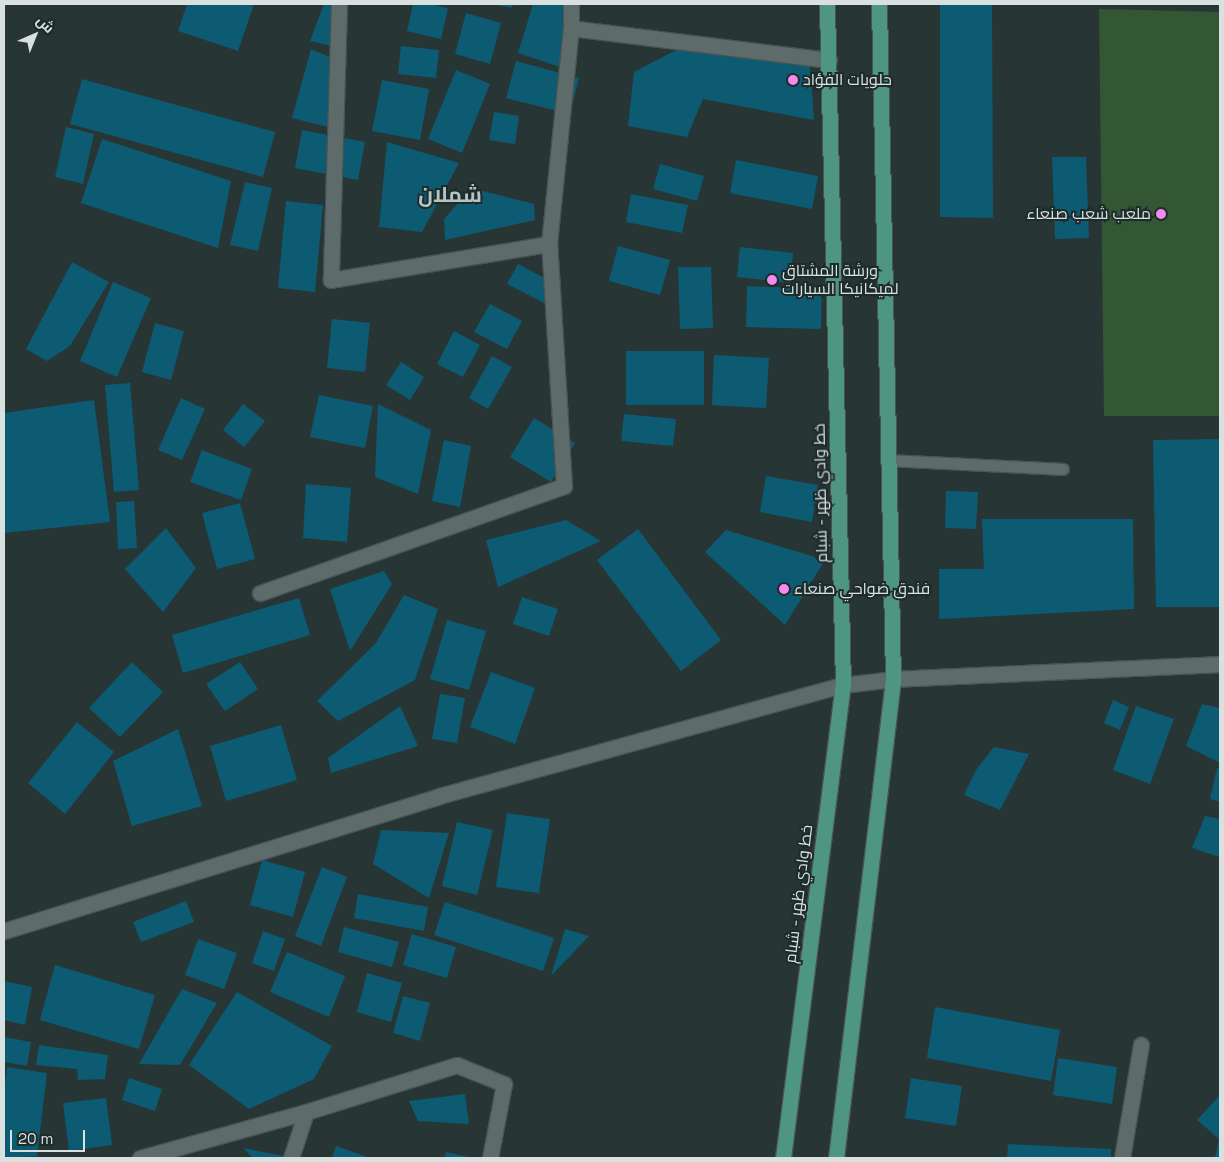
<!DOCTYPE html>
<html>
<head>
<meta charset="utf-8">
<style>
  body { margin:0 }
  #map { position:relative; width:1224px; height:1162px; overflow:hidden; background:#283535; font-family:"Space Grotesk",Cairo,sans-serif }
  div>[style] { position:absolute }
  .green>* { inset:0; background:#335732 }
  .building>* { inset:0; background:#0c5b72 }
  .roads { filter:drop-shadow(1px 0 #485353) drop-shadow(-1px 0 #485353) drop-shadow(0 1px #485353) drop-shadow(0 -1px #485353) }
  .lane>* { height:11px; margin:-5.5px; padding:0 5.5px; transform-origin:5.5px; border-radius:5.5px; background:#5d6b6b }
  .street>* { height:15px; margin:-7.5px; padding:0 7.5px; transform-origin:7.5px; border-radius:7.5px; background:#5d6b6b }
  .primary>* { height:15px; margin:-7.5px; padding:0 7.5px; transform-origin:7.5px; border-radius:7.5px; background:#4f9682 }
  .dots>* { width:14px; height:14px; translate:-50% -50%; box-sizing:border-box; border:2px solid #1e2b2b; border-radius:50% }
  span { translate:-50% -50%; white-space:nowrap; text-align:center; line-height:1.15; -webkit-text-stroke:4px #1e2b2b; paint-order:stroke }
  .poi-label { font-size:16px; color:#d8e0e0 }
  .left { translate:0 -50%; text-align:left }
  .right { translate:-100% -50%; text-align:right }
  .street-label { font-size:16px; color:#d8e0e0 }
  .district-label { font-size:21px; color:#b4c4c4; font-weight:700 }
  .frame { position:absolute; inset:0; border:5px solid #d8e0e0; pointer-events:none }
  .north { position:absolute; left:10px; top:10px; width:50px; height:50px; -webkit-text-stroke:4px #1e2b2b; paint-order:stroke; rotate:44deg; font-size:14px; font-weight:700; line-height:20px; text-align:center; color:#d8e0e0 }
  .north::after { content:''; display:block; margin:auto; width:18px; height:22px; background:#d8e0e0; clip-path:polygon(50% 0,100% 100%,50% 72%,0 100%) }
  .scale { position:absolute; left:10px; top:1130px; width:75px; height:22px; box-sizing:border-box; border:2px solid #d8e0e0; border-top:0; padding-left:6px; font-size:15px; line-height:18px; white-space:nowrap; color:#d8e0e0; -webkit-text-stroke:4px #1e2b2b; paint-order:stroke }
</style>
</head>
<body>
<div id="map">
  <div class="green">
    <i style="clip-path:polygon(1099px 9px,1220px 12px,1220px 416px,1104px 416px)"></i>
  </div>
  <div class="building">
    <i style="clip-path:polygon(187px 4px,254px 4px,238px 51px,178px 31px)"></i>
    <i style="clip-path:polygon(324px 4px,347px 4px,344px 49px,310px 41px)"></i>
    <i style="clip-path:polygon(413px 4px,429px 4px,448px 8px,441px 39px,407px 31px)"></i>
    <i style="clip-path:polygon(493px 4px,513px 4px,512px 8px)"></i>
    <i style="clip-path:polygon(533px 4px,576px 4px,575px 72px,518px 53px)"></i>
    <i style="clip-path:polygon(940px 4px,992px 4px,993px 218px,940px 217px)"></i>
    <i style="clip-path:polygon(466px 13px,501px 23px,490px 64px,455px 54px)"></i>
    <i style="clip-path:polygon(686px 45px,810px 66px,814px 120px,703px 99px,687px 137px,628px 126px,634px 72px)"></i>
    <i style="clip-path:polygon(401px 46px,439px 50px,436px 78px,398px 74px)"></i>
    <i style="clip-path:polygon(311px 49px,346px 64px,340px 130px,292px 118px)"></i>
    <i style="clip-path:polygon(516px 61px,579px 78px,570px 114px,506px 98px)"></i>
    <i style="clip-path:polygon(456px 70px,490px 84px,462px 153px,428px 139px)"></i>
    <i style="clip-path:polygon(82px 79px,275px 132px,263px 177px,70px 124px)"></i>
    <i style="clip-path:polygon(382px 80px,429px 89px,420px 140px,372px 131px)"></i>
    <i style="clip-path:polygon(494px 112px,519px 116px,515px 144px,489px 140px)"></i>
    <i style="clip-path:polygon(66px 127px,94px 134px,83px 184px,55px 177px)"></i>
    <i style="clip-path:polygon(302px 130px,365px 142px,358px 180px,295px 168px)"></i>
    <i style="clip-path:polygon(102px 139px,231px 181px,218px 248px,81px 203px)"></i>
    <i style="clip-path:polygon(387px 142px,459px 163px,422px 232px,379px 227px)"></i>
    <i style="clip-path:polygon(1052px 157px,1086px 157px,1089px 238px,1055px 239px)"></i>
    <i style="clip-path:polygon(736px 160px,818px 176px,812px 209px,730px 193px)"></i>
    <i style="clip-path:polygon(660px 164px,704px 176px,697px 201px,653px 189px)"></i>
    <i style="clip-path:polygon(245px 182px,272px 188px,258px 251px,230px 245px)"></i>
    <i style="clip-path:polygon(471px 188px,534px 204px,535px 220px,445px 240px,444px 219px)"></i>
    <i style="clip-path:polygon(631px 194px,688px 205px,682px 233px,626px 222px)"></i>
    <i style="clip-path:polygon(286px 201px,323px 205px,315px 292px,278px 288px)"></i>
    <i style="clip-path:polygon(618px 246px,670px 260px,660px 295px,609px 281px)"></i>
    <i style="clip-path:polygon(740px 247px,793px 253px,790px 283px,737px 277px)"></i>
    <i style="clip-path:polygon(72px 262px,109px 282px,70px 346px,47px 361px,26px 349px)"></i>
    <i style="clip-path:polygon(518px 264px,556px 284px,546px 304px,507px 284px)"></i>
    <i style="clip-path:polygon(678px 267px,711px 267px,713px 328px,680px 329px)"></i>
    <i style="clip-path:polygon(113px 282px,151px 298px,117px 377px,80px 361px)"></i>
    <i style="clip-path:polygon(747px 286px,822px 289px,821px 329px,746px 327px)"></i>
    <i style="clip-path:polygon(490px 304px,522px 321px,507px 349px,474px 332px)"></i>
    <i style="clip-path:polygon(332px 319px,370px 323px,365px 372px,327px 368px)"></i>
    <i style="clip-path:polygon(155px 323px,184px 331px,171px 380px,142px 372px)"></i>
    <i style="clip-path:polygon(454px 331px,480px 345px,463px 377px,437px 364px)"></i>
    <i style="clip-path:polygon(626px 351px,704px 351px,704px 405px,626px 405px)"></i>
    <i style="clip-path:polygon(714px 355px,769px 358px,766px 408px,712px 405px)"></i>
    <i style="clip-path:polygon(492px 356px,512px 367px,488px 409px,469px 398px)"></i>
    <i style="clip-path:polygon(401px 362px,424px 377px,410px 400px,386px 385px)"></i>
    <i style="clip-path:polygon(130px 383px,139px 490px,114px 492px,105px 385px)"></i>
    <i style="clip-path:polygon(319px 395px,373px 406px,365px 448px,310px 437px)"></i>
    <i style="clip-path:polygon(181px 398px,205px 409px,182px 460px,158px 450px)"></i>
    <i style="clip-path:polygon(94px 400px,110px 522px,4px 533px,4px 413px)"></i>
    <i style="clip-path:polygon(243px 404px,265px 421px,244px 447px,223px 430px)"></i>
    <i style="clip-path:polygon(378px 404px,431px 430px,418px 494px,375px 477px)"></i>
    <i style="clip-path:polygon(624px 414px,676px 419px,673px 446px,621px 441px)"></i>
    <i style="clip-path:polygon(534px 418px,575px 443px,551px 482px,510px 457px)"></i>
    <i style="clip-path:polygon(1220px 439px,1220px 607px,1156px 607px,1153px 440px)"></i>
    <i style="clip-path:polygon(444px 440px,471px 446px,460px 507px,432px 501px)"></i>
    <i style="clip-path:polygon(202px 450px,252px 469px,241px 500px,190px 482px)"></i>
    <i style="clip-path:polygon(766px 476px,818px 485px,812px 522px,760px 512px)"></i>
    <i style="clip-path:polygon(306px 484px,351px 488px,347px 542px,303px 538px)"></i>
    <i style="clip-path:polygon(946px 491px,978px 492px,976px 529px,945px 528px)"></i>
    <i style="clip-path:polygon(134px 501px,137px 548px,118px 549px,116px 502px)"></i>
    <i style="clip-path:polygon(240px 503px,255px 559px,217px 569px,202px 513px)"></i>
    <i style="clip-path:polygon(982px 519px,1133px 519px,1134px 609px,939px 619px,939px 569px,984px 569px)"></i>
    <i style="clip-path:polygon(566px 520px,601px 541px,498px 587px,486px 540px)"></i>
    <i style="clip-path:polygon(166px 528px,196px 568px,163px 612px,125px 569px)"></i>
    <i style="clip-path:polygon(638px 529px,721px 640px,681px 671px,597px 560px)"></i>
    <i style="clip-path:polygon(726px 530px,825px 560px,785px 625px,705px 552px)"></i>
    <i style="clip-path:polygon(384px 571px,392px 584px,350px 651px,330px 589px)"></i>
    <i style="clip-path:polygon(404px 595px,438px 609px,415px 680px,338px 721px,317px 701px,376px 643px)"></i>
    <i style="clip-path:polygon(522px 597px,558px 609px,549px 636px,513px 624px)"></i>
    <i style="clip-path:polygon(299px 598px,310px 635px,183px 673px,172px 635px)"></i>
    <i style="clip-path:polygon(447px 620px,486px 631px,469px 690px,430px 679px)"></i>
    <i style="clip-path:polygon(132px 662px,163px 692px,120px 737px,89px 708px)"></i>
    <i style="clip-path:polygon(240px 662px,258px 689px,225px 711px,206px 684px)"></i>
    <i style="clip-path:polygon(491px 672px,535px 688px,515px 744px,470px 727px)"></i>
    <i style="clip-path:polygon(440px 694px,465px 698px,457px 743px,432px 739px)"></i>
    <i style="clip-path:polygon(1113px 700px,1129px 707px,1120px 730px,1104px 723px)"></i>
    <i style="clip-path:polygon(1202px 704px,1220px 708px,1220px 763px,1186px 746px)"></i>
    <i style="clip-path:polygon(400px 706px,418px 746px,331px 773px,328px 758px)"></i>
    <i style="clip-path:polygon(1136px 706px,1174px 719px,1150px 784px,1113px 770px)"></i>
    <i style="clip-path:polygon(77px 722px,114px 752px,65px 814px,28px 783px)"></i>
    <i style="clip-path:polygon(281px 725px,297px 780px,226px 801px,210px 746px)"></i>
    <i style="clip-path:polygon(178px 729px,202px 806px,132px 826px,113px 761px)"></i>
    <i style="clip-path:polygon(994px 747px,1029px 754px,1000px 810px,964px 795px,976px 770px)"></i>
    <i style="clip-path:polygon(1217px 768px,1220px 769px,1220px 802px,1210px 799px)"></i>
    <i style="clip-path:polygon(507px 813px,550px 819px,539px 893px,496px 887px)"></i>
    <i style="clip-path:polygon(1205px 816px,1220px 819px,1220px 857px,1192px 848px)"></i>
    <i style="clip-path:polygon(457px 822px,493px 830px,477px 895px,442px 886px)"></i>
    <i style="clip-path:polygon(381px 830px,449px 833px,429px 898px,373px 864px)"></i>
    <i style="clip-path:polygon(262px 860px,305px 872px,293px 917px,250px 905px)"></i>
    <i style="clip-path:polygon(322px 867px,347px 877px,321px 946px,295px 936px)"></i>
    <i style="clip-path:polygon(358px 894px,428px 907px,424px 931px,354px 918px)"></i>
    <i style="clip-path:polygon(186px 901px,194px 922px,141px 942px,133px 922px)"></i>
    <i style="clip-path:polygon(445px 902px,554px 938px,543px 971px,434px 935px)"></i>
    <i style="clip-path:polygon(344px 927px,399px 942px,392px 967px,338px 952px)"></i>
    <i style="clip-path:polygon(565px 929px,589px 936px,551px 976px)"></i>
    <i style="clip-path:polygon(263px 931px,285px 939px,274px 971px,252px 963px)"></i>
    <i style="clip-path:polygon(412px 934px,456px 947px,447px 978px,403px 965px)"></i>
    <i style="clip-path:polygon(198px 939px,237px 953px,224px 989px,185px 975px)"></i>
    <i style="clip-path:polygon(287px 952px,345px 976px,329px 1017px,270px 992px)"></i>
    <i style="clip-path:polygon(55px 965px,155px 995px,139px 1049px,40px 1020px)"></i>
    <i style="clip-path:polygon(367px 973px,402px 983px,391px 1022px,357px 1012px)"></i>
    <i style="clip-path:polygon(4px 981px,32px 987px,25px 1025px,4px 1020px)"></i>
    <i style="clip-path:polygon(182px 989px,217px 1003px,180px 1065px,139px 1064px)"></i>
    <i style="clip-path:polygon(237px 992px,332px 1046px,314px 1079px,249px 1109px,189px 1065px)"></i>
    <i style="clip-path:polygon(403px 996px,430px 1003px,420px 1041px,393px 1033px)"></i>
    <i style="clip-path:polygon(935px 1007px,1060px 1030px,1051px 1081px,927px 1058px)"></i>
    <i style="clip-path:polygon(4px 1037px,31px 1042px,27px 1066px,4px 1062px)"></i>
    <i style="clip-path:polygon(39px 1045px,108px 1055px,105px 1079px,78px 1080px,77px 1069px,36px 1065px)"></i>
    <i style="clip-path:polygon(1058px 1058px,1117px 1067px,1112px 1104px,1053px 1095px)"></i>
    <i style="clip-path:polygon(7px 1067px,47px 1073px,37px 1156px,4px 1158px,4px 1095px)"></i>
    <i style="clip-path:polygon(129px 1078px,162px 1089px,155px 1111px,122px 1100px)"></i>
    <i style="clip-path:polygon(911px 1078px,962px 1086px,956px 1126px,905px 1118px)"></i>
    <i style="clip-path:polygon(465px 1094px,469px 1124px,418px 1121px,409px 1101px)"></i>
    <i style="clip-path:polygon(1220px 1095px,1220px 1158px,1215px 1158px,1219px 1139px,1197px 1120px)"></i>
    <i style="clip-path:polygon(106px 1098px,112px 1145px,69px 1151px,63px 1103px)"></i>
    <i style="clip-path:polygon(1008px 1144px,1111px 1149px,1111px 1158px,1007px 1158px)"></i>
    <i style="clip-path:polygon(336px 1146px,370px 1158px,332px 1158px)"></i>
    <i style="clip-path:polygon(243px 1148px,289px 1157px,289px 1158px,253px 1158px)"></i>
    <i style="clip-path:polygon(446px 1152px,468px 1157px,468px 1158px,445px 1158px)"></i>
  </div>
  <div class="roads">
    <div class="lane">
      <i style="left:888px;top:460px;width:175px;rotate:2.9deg"></i>
    </div>
    <div class="street">
      <i style="left:339px;top:4px;width:276px;rotate:91.7deg"></i>
      <i style="left:331px;top:280px;width:221px;rotate:-9.4deg"></i>
      <i style="left:549px;top:244px;width:217px;rotate:-84.2deg"></i>
      <i style="left:571px;top:4px;width:24px;rotate:90deg"></i>
      <i style="left:571px;top:28px;width:260px;rotate:7.1deg"></i>
      <i style="left:260px;top:593px;width:322px;rotate:-19.4deg"></i>
      <i style="left:564px;top:486px;width:242px;rotate:-93.5deg"></i>
      <i style="left:4px;top:931px;width:455px;rotate:-17.2deg"></i>
      <i style="left:439px;top:796px;width:419px;rotate:-15.4deg"></i>
      <i style="left:843px;top:685px;width:50px;rotate:-6.8deg"></i>
      <i style="left:893px;top:679px;width:327px;rotate:-2.6deg"></i>
      <i style="left:140px;top:1158px;width:172px;rotate:-15.5deg"></i>
      <i style="left:291px;top:1158px;width:48px;rotate:-71.9deg"></i>
      <i style="left:306px;top:1112px;width:158px;rotate:-17.3deg"></i>
      <i style="left:457px;top:1065px;width:51px;rotate:22deg"></i>
      <i style="left:504px;top:1084px;width:75px;rotate:100.7deg"></i>
      <i style="left:1122px;top:1158px;width:115px;rotate:-80.5deg"></i>
    </div>
    <div class="primary">
      <i style="left:783px;top:1158px;width:477px;rotate:-82.8deg"></i>
      <i style="left:843px;top:685px;width:681px;rotate:-91.35deg"></i>
      <i style="left:836px;top:1158px;width:482px;rotate:-83.2deg"></i>
      <i style="left:893px;top:679px;width:675px;rotate:-91.19deg"></i>
    </div>
  </div>
  <div class="dots">
    <i style="left:793px;top:80px;background:#f589ef"></i>
    <i style="left:1161px;top:214px;background:#f589ef"></i>
    <i style="left:772px;top:280px;background:#f589ef"></i>
    <i style="left:784px;top:589px;background:#f589ef"></i>
  </div>
  <div class="poi-label">
    <span class="left" style="left:803px;top:80px">حلويات الفؤاد</span>
    <span class="right" style="left:1151px;top:214px">ملعب شعب صنعاء</span>
    <span class="left" style="left:782px;top:280px">ورشة المشتاق<br>لميكانيكا السيارات</span>
    <span class="left" style="left:794px;top:589px">فندق ضواحي صنعاء</span>
  </div>
  <div class="street-label">
    <span style="left:821px;top:493px;rotate:-91deg">خط وادي ظهر - شبام</span>
    <span style="left:799px;top:894px;rotate:-83deg">خط وادي ظهر - شبام</span>
  </div>
  <div class="district-label">
    <span style="left:450px;top:195px">شملان</span>
  </div>
  <div class="frame"></div>
  <div class="north">ش</div>
  <div class="scale">20 m</div>
</div>
</body>
</html>
